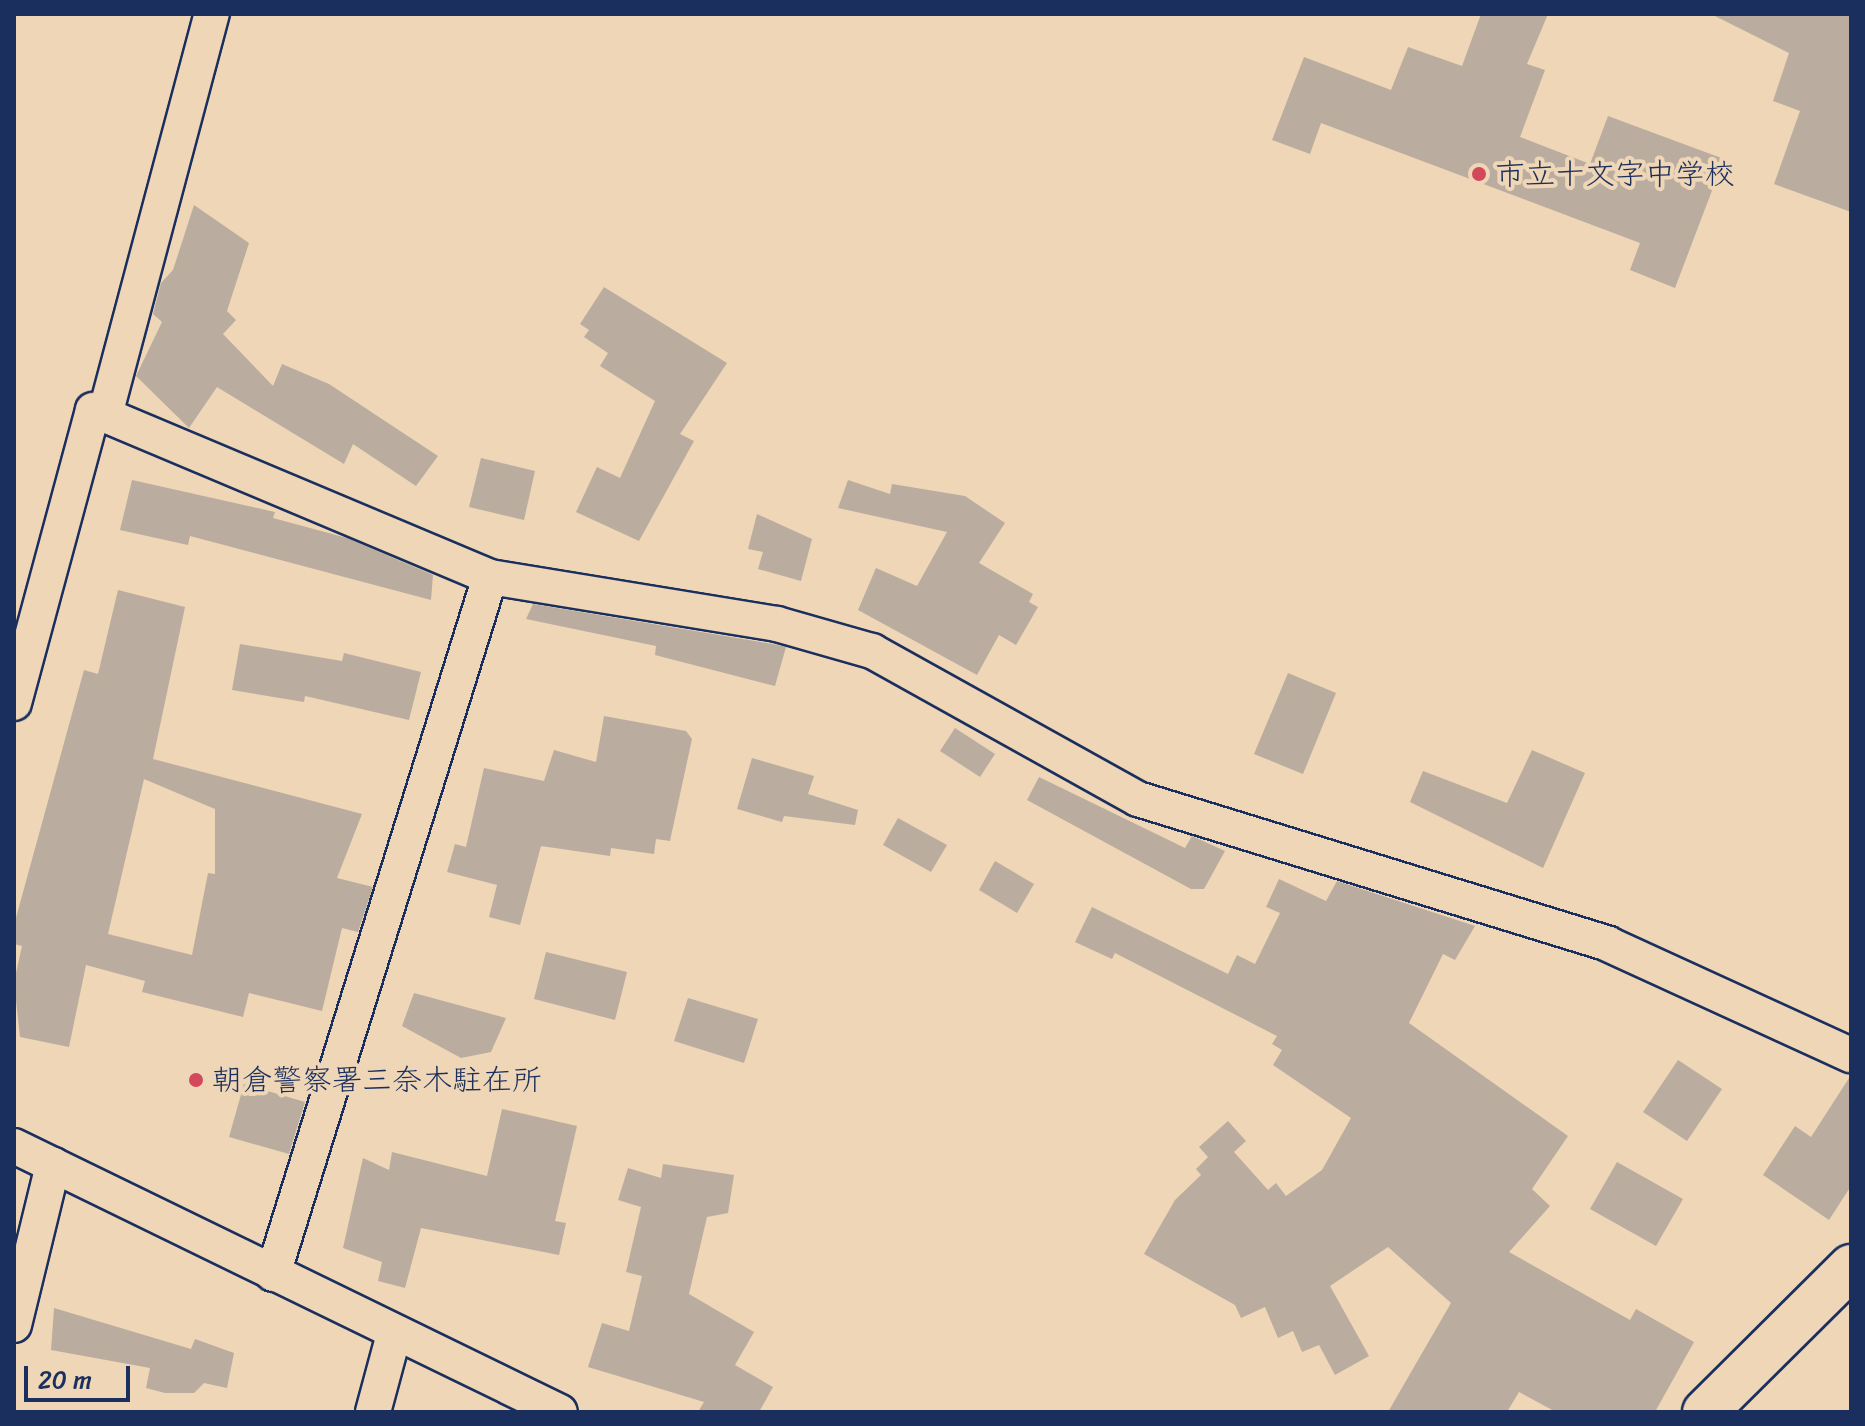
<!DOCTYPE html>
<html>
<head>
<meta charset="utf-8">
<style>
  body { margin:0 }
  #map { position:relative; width:1865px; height:1426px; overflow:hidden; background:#eed6b6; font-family:Sriracha,"Klee One",sans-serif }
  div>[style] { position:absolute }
  .building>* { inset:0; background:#baada0 }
  .roads { filter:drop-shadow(2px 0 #1b2f5e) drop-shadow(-2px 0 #1b2f5e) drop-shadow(0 2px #1b2f5e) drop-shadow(0 -2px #1b2f5e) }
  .street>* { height:34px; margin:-17px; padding:0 17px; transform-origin:17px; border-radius:17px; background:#eed6b6 }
  .secondary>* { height:44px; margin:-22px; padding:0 22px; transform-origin:22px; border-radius:22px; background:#eed6b6 }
  .dots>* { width:22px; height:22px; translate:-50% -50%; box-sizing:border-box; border:4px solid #eed6b6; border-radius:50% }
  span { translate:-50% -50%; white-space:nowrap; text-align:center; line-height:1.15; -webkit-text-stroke:8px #eed6b6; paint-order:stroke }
  .poi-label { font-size:30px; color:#1b2f5e }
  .left { translate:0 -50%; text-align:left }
  .frame { position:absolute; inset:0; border:16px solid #1b2f5e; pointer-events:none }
  .scale { position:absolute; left:24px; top:1366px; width:106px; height:36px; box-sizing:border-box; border:4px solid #1b2f5e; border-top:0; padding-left:10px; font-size:24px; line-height:28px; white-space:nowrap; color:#1b2f5e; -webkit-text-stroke:6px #eed6b6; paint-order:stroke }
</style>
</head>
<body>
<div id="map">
  <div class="building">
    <i style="clip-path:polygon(1481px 14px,1548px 14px,1527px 64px,1545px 70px,1520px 137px,1590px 164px,1608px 116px,1724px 159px,1675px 288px,1630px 270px,1640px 243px,1321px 123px,1310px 154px,1272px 140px,1304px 57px,1391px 90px,1408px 47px,1462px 66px)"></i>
    <i style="clip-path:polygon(1711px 14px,1851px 14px,1851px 212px,1774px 184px,1800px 111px,1773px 101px,1789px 53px)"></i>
    <i style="clip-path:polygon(194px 205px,249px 243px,227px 311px,236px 320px,223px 334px,273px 386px,282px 364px,329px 384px,438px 456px,416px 486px,353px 444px,344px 464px,217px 387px,189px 428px,136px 376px,162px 322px,153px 314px,161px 283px,173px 270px)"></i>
    <i style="clip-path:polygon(604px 287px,727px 363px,680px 434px,694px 441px,639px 541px,576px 512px,597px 467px,620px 478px,655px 401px,600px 366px,608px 353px,584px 337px,589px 330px,580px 324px)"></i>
    <i style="clip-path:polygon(481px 458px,535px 471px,524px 520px,469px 507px)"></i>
    <i style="clip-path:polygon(132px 480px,275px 512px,273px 518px,347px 538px,433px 575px,431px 600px,190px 536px,188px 545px,120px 530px)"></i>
    <i style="clip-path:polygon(848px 480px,890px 494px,892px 484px,965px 496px,1005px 523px,979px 563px,1033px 594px,1029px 602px,1038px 607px,1016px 645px,999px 635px,977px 675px,858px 610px,876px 568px,917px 586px,947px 532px,838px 508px)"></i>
    <i style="clip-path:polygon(757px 514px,812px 539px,801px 581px,758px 569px,763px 552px,748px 549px)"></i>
    <i style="clip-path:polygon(evenodd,118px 590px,185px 607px,153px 759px,362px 814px,337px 878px,373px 887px,358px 932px,342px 928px,322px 1011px,249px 993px,243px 1017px,142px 992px,145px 981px,86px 965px,69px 1047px,20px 1037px,14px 982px,22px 946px,14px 944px,14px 925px,84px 670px,98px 674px,118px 590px,144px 779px,215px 809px,215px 874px,208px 873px,192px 955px,108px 934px,144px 779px)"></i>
    <i style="clip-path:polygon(533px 604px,773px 644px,786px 647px,775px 686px,655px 655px,656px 646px,526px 619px)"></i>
    <i style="clip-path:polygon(240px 644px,342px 661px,344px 653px,421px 672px,409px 720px,305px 696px,304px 702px,232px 690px)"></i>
    <i style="clip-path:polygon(1288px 673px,1336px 693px,1303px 774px,1254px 754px)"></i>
    <i style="clip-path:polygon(604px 716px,686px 731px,692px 739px,670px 841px,656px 839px,654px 854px,611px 848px,610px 856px,541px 846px,520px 925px,489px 917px,497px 885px,447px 872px,455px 844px,466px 847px,484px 768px,544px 781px,554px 750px,596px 762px)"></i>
    <i style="clip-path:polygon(955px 728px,995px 754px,980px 777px,940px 751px)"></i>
    <i style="clip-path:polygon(1532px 750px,1585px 773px,1543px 868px,1410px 802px,1423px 771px,1507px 803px)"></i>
    <i style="clip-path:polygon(752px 758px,814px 776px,808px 794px,858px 810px,855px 825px,784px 816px,782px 822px,737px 809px)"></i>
    <i style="clip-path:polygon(1039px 777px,1185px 848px,1192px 836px,1225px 851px,1204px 889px,1191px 889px,1027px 800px)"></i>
    <i style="clip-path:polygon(898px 818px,947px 845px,931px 872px,883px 845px)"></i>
    <i style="clip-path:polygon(995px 861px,1034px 884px,1017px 913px,979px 890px)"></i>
    <i style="clip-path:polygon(1279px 879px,1326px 901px,1337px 881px,1475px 926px,1455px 960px,1443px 954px,1409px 1023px,1568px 1136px,1532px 1189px,1550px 1206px,1509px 1252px,1630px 1320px,1636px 1309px,1694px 1342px,1655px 1412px,1556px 1412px,1519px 1392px,1507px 1412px,1388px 1412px,1451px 1303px,1388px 1247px,1330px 1286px,1369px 1356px,1335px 1375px,1319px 1345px,1302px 1352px,1293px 1331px,1278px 1338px,1265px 1307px,1241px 1318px,1235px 1305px,1144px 1254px,1175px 1200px,1201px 1175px,1196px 1169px,1208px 1157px,1199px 1147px,1228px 1121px,1246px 1141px,1234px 1152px,1268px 1190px,1276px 1183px,1286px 1196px,1322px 1170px,1351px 1118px,1273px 1065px,1282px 1050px,1272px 1044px,1277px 1036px,1115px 953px,1112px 959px,1075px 942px,1092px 907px,1228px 974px,1237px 955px,1255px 964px,1280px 913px,1266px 907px)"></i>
    <i style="clip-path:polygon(546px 952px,627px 972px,615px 1020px,534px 999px)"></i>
    <i style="clip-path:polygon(414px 993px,506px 1018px,491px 1052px,461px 1058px,402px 1026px)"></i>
    <i style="clip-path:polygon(688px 998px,758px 1019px,744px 1063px,674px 1041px)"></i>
    <i style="clip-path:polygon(1678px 1060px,1722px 1089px,1687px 1141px,1643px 1112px)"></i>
    <i style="clip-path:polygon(1851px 1075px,1851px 1186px,1829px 1220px,1763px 1175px,1795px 1126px,1811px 1137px)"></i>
    <i style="clip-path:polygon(244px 1084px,305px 1102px,289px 1154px,229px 1137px)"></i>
    <i style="clip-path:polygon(502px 1109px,577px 1126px,555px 1221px,566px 1223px,559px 1255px,421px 1228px,405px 1288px,378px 1281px,382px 1262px,343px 1248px,363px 1158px,389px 1170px,392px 1152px,487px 1176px)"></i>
    <i style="clip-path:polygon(1617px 1162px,1683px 1199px,1656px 1246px,1590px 1209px)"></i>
    <i style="clip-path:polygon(663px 1164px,734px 1175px,728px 1213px,707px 1217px,689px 1294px,754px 1332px,735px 1365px,773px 1387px,759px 1412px,698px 1412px,704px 1402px,588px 1367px,602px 1323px,629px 1331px,642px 1276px,626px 1272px,641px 1207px,618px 1200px,628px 1168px,661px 1178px)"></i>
    <i style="clip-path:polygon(54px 1308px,191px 1349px,195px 1339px,234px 1353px,227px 1388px,204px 1383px,194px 1393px,165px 1393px,146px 1388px,150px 1368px,51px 1350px)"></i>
  </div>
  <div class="roads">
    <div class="street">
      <i style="left:105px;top:415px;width:415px;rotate:-75.1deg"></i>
      <i style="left:14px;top:703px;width:303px;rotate:-74.9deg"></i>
      <i style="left:93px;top:410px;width:431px;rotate:22.8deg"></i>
      <i style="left:490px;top:577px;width:291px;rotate:9.3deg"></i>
      <i style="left:777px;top:624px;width:99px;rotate:15.9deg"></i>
      <i style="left:872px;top:651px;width:304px;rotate:29.1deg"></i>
      <i style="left:1138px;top:799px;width:492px;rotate:17.1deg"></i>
      <i style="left:1608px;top:944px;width:267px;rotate:24.6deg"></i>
      <i style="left:14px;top:1146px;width:607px;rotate:25.97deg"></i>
      <i style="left:273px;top:1274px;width:730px;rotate:-72.71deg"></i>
      <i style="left:14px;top:1325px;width:165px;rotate:-76.3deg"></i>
      <i style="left:373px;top:1412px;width:81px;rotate:-74.9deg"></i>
    </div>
    <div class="secondary">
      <i style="left:1705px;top:1412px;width:206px;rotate:-44.8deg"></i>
    </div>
  </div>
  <div class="dots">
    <i style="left:1479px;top:174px;background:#d1495b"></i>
    <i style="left:196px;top:1080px;background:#d1495b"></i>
  </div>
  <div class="poi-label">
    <span class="left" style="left:1495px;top:174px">市立十文字中学校</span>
    <span class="left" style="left:212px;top:1080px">朝倉警察署三奈木駐在所</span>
  </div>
  <div class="frame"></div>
  <div class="scale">20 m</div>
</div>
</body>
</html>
